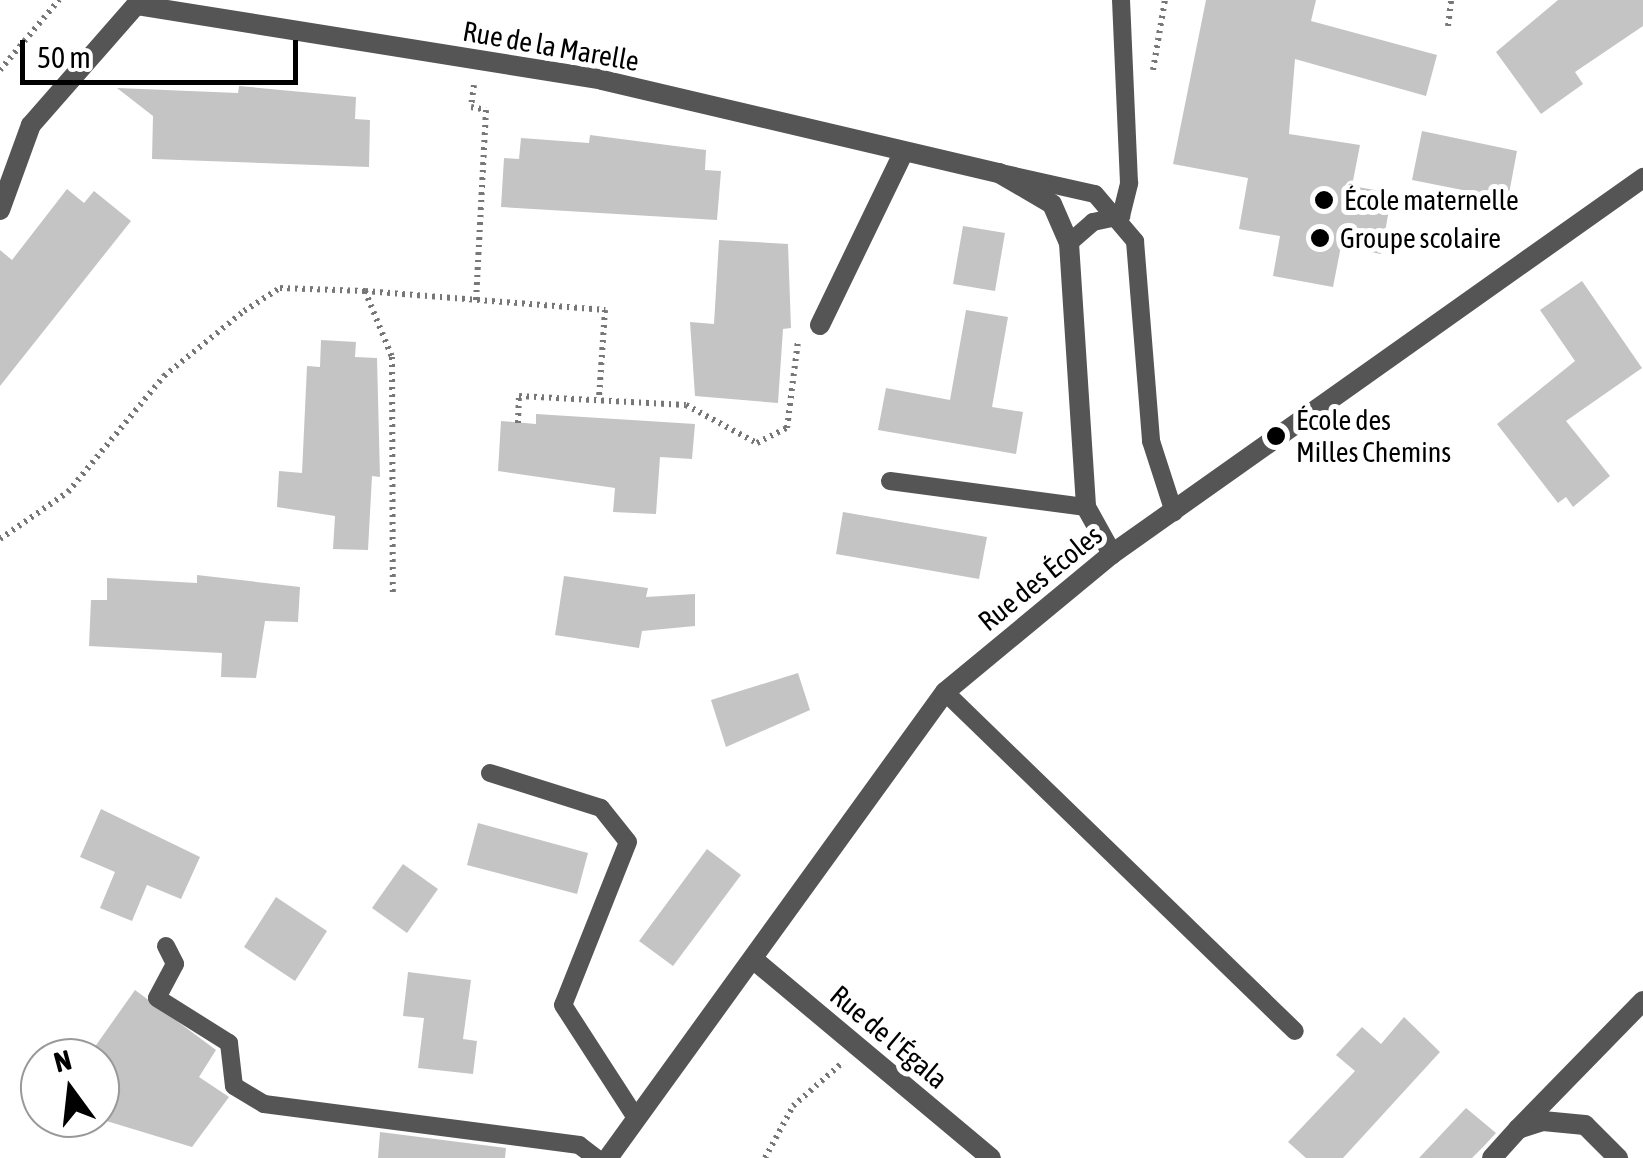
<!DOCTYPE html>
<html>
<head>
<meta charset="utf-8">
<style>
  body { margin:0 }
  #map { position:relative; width:1643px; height:1158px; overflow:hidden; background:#fff; font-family:"Asap Condensed",sans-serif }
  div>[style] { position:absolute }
  .building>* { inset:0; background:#c4c4c4 }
  .path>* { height:6px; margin-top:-3px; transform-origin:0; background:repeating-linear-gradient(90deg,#777 0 2.5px,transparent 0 7.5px) }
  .service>* { height:18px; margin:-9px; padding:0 9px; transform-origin:9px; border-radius:9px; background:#555 }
  .minor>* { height:20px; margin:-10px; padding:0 10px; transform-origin:10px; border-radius:10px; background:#555 }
  .dots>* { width:28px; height:28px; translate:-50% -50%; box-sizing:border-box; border:5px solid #fff; border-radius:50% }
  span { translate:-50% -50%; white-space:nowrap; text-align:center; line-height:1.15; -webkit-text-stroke:10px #fff; paint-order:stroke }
  .street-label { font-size:28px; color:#000 }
  .poi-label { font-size:28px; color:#000 }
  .left { translate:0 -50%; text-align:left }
  .north { position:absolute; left:20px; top:1038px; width:100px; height:100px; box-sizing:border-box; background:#fff; border:2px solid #999; border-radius:50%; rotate:345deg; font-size:28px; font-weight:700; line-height:40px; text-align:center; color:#000 }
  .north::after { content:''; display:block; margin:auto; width:35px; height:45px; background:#000; clip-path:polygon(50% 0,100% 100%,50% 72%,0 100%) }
  .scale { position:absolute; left:20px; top:40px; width:278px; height:45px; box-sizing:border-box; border:5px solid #000; border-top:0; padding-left:12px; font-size:30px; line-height:35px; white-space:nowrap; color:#000; -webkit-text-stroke:8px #fff; paint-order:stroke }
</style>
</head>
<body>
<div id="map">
  <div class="building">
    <i style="clip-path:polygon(1206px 0,1316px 0,1311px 21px,1437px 55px,1426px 96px,1295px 59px,1289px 134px,1360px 145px,1352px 186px,1392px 193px,1381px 254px,1341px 246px,1333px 287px,1273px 276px,1280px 236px,1239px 229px,1248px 178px,1173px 164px)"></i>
    <i style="clip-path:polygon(1558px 0,1643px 0,1643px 26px,1575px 72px,1583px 84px,1541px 114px,1496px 52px)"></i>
    <i style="clip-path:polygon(239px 86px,356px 97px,355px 119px,370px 120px,369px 167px,152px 159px,153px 116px,117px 88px,238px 93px)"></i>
    <i style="clip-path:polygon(1422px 131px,1517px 151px,1508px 199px,1412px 180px)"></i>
    <i style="clip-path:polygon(590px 135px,706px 150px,705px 170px,721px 171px,717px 220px,501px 207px,504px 158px,519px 159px,521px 138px,589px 143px)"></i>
    <i style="clip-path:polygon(67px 189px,84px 203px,94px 191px,131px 221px,0 386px,0 250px,12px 260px)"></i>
    <i style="clip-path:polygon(963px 226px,1005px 233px,995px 291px,953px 284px)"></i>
    <i style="clip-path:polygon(719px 240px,788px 244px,791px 328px,783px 329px,778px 403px,695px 396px,690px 322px,714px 324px)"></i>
    <i style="clip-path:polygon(1582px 281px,1642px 368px,1566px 421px,1610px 476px,1573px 507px,1566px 497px,1558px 503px,1497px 424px,1575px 361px,1540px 310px)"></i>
    <i style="clip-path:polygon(966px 310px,1008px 317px,992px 407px,1023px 412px,1016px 454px,878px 430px,886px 388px,950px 400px)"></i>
    <i style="clip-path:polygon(321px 340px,356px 342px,355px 357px,377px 358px,380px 477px,372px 476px,368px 550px,333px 549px,335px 516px,277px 507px,279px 471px,302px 473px,307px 366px,320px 367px)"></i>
    <i style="clip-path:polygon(536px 414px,695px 424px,692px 459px,660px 457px,656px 514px,613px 512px,615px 488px,498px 471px,501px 421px,536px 424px)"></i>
    <i style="clip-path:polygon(843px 512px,987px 537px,979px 579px,836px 554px)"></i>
    <i style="clip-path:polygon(197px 575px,300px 587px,298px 622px,265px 621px,256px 678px,221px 677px,222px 653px,89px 646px,91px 600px,107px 600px,107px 578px,197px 583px)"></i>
    <i style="clip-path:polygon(564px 576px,648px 588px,646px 597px,695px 594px,695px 626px,642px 631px,639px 648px,555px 635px)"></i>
    <i style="clip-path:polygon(798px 673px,810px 710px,726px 747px,711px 700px)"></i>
    <i style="clip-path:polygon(101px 809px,200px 857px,181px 899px,147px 885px,132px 921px,100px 908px,115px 872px,80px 857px)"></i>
    <i style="clip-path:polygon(478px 823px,588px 853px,577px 894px,467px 865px)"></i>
    <i style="clip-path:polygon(707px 849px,741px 875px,673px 966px,639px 941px)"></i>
    <i style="clip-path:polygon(403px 864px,438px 889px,407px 933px,372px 908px)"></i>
    <i style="clip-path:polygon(276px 897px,327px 931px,295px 981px,244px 947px)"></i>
    <i style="clip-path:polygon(408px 972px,471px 980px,463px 1039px,477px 1041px,473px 1074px,418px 1068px,424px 1018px,403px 1016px)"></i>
    <i style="clip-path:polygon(135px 990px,216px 1050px,199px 1077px,229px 1097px,192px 1147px,100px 1119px,100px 1058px,87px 1058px)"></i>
    <i style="clip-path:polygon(1404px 1017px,1440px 1052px,1343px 1158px,1306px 1158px,1288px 1142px,1355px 1071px,1336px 1055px,1362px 1027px,1381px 1044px)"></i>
    <i style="clip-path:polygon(1466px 1108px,1496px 1133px,1484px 1146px,1472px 1158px,1419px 1158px)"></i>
    <i style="clip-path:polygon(380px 1132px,506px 1148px,505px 1158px,378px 1158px)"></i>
  </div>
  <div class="path">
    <i style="left:1448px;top:26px;width:26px;rotate:-83deg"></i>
    <i style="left:0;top:70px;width:92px;rotate:-49.9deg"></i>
    <i style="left:1153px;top:70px;width:71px;rotate:-80.3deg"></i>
    <i style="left:474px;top:85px;width:22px;rotate:98deg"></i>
    <i style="left:471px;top:107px;width:15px;rotate:11deg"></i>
    <i style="left:486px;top:110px;width:193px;rotate:93deg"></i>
    <i style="left:365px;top:291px;width:241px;rotate:4.5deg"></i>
    <i style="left:605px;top:310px;width:89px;rotate:93.9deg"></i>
    <i style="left:518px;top:423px;width:27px;rotate:-88deg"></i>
    <i style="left:519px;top:396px;width:167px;rotate:3.1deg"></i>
    <i style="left:686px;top:405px;width:81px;rotate:28.2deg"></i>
    <i style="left:757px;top:443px;width:34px;rotate:-27deg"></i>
    <i style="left:787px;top:428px;width:88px;rotate:-82.8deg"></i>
    <i style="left:0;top:539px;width:83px;rotate:-34.7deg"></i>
    <i style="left:68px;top:492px;width:151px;rotate:-50.4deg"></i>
    <i style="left:164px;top:376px;width:103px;rotate:-39.1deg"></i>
    <i style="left:244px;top:311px;width:43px;rotate:-32.6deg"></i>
    <i style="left:280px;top:288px;width:85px;rotate:2deg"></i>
    <i style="left:365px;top:291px;width:71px;rotate:67.8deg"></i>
    <i style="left:392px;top:357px;width:235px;rotate:89.8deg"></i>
    <i style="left:765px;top:1158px;width:59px;rotate:-61.7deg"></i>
    <i style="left:793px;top:1106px;width:64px;rotate:-41.2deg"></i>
  </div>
  <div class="service">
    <i style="left:1001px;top:173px;width:96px;rotate:12.6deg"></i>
    <i style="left:1095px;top:194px;width:62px;rotate:49.6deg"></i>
    <i style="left:1135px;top:241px;width:201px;rotate:85.4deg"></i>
    <i style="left:1151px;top:441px;width:75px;rotate:72.1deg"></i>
    <i style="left:1069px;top:243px;width:32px;rotate:-41deg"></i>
    <i style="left:1093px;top:222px;width:29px;rotate:-12deg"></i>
    <i style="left:1121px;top:216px;width:34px;rotate:-76deg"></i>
    <i style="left:1129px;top:183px;width:183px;rotate:-92.5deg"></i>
    <i style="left:890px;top:481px;width:198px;rotate:7.6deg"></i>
    <i style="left:945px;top:692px;width:487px;rotate:44.1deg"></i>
    <i style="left:490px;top:773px;width:116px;rotate:17.5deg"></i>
    <i style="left:601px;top:808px;width:43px;rotate:51.5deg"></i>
    <i style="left:628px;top:842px;width:175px;rotate:111.7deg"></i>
    <i style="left:563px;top:1005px;width:135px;rotate:57.1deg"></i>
    <i style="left:166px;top:946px;width:20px;rotate:63deg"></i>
    <i style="left:175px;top:964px;width:38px;rotate:118deg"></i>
    <i style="left:157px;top:998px;width:85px;rotate:32deg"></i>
    <i style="left:229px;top:1043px;width:43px;rotate:83.4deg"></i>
    <i style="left:234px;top:1086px;width:35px;rotate:31deg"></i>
    <i style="left:264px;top:1104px;width:318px;rotate:7.4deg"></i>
    <i style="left:579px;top:1145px;width:21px;rotate:37deg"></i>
  </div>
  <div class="minor">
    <i style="left:0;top:210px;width:90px;rotate:-70deg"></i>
    <i style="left:31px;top:125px;width:159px;rotate:-48.8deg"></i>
    <i style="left:136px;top:5px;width:472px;rotate:9.1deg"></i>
    <i style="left:602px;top:80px;width:408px;rotate:13.2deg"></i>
    <i style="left:999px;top:173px;width:61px;rotate:30.3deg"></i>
    <i style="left:1052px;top:204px;width:43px;rotate:66.4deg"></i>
    <i style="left:1069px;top:243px;width:265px;rotate:86.3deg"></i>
    <i style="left:1086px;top:507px;width:54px;rotate:61deg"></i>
    <i style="left:820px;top:325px;width:191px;rotate:-64.2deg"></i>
    <i style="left:753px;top:959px;width:310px;rotate:39.9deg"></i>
    <i style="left:1518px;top:1129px;width:179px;rotate:-45.7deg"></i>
    <i style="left:608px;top:1158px;width:575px;rotate:-54.13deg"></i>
    <i style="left:945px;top:692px;width:217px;rotate:-39.6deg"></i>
    <i style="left:1112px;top:554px;width:651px;rotate:-35.3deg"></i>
    <i style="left:1492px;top:1158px;width:39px;rotate:-48deg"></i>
    <i style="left:1518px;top:1129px;width:26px;rotate:-18deg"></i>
    <i style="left:1543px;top:1121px;width:42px;rotate:5.4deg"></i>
    <i style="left:1585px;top:1125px;width:47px;rotate:45deg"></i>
  </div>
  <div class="dots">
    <i style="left:1324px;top:200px;background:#000"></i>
    <i style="left:1320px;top:238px;background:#000"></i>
    <i style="left:1276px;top:436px;background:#000"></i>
  </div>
  <div class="street-label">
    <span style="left:551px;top:46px;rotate:10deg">Rue de la Marelle</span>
    <span style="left:1040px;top:578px;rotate:-39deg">Rue des Écoles</span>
    <span style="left:889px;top:1037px;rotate:40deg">Rue de l'Égala</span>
  </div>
  <div class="poi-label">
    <span class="left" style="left:1344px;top:200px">École maternelle</span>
    <span class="left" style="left:1340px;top:238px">Groupe scolaire</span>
    <span class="left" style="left:1296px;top:436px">École des<br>Milles Chemins</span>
  </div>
  <div class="north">N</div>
  <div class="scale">50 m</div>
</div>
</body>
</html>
